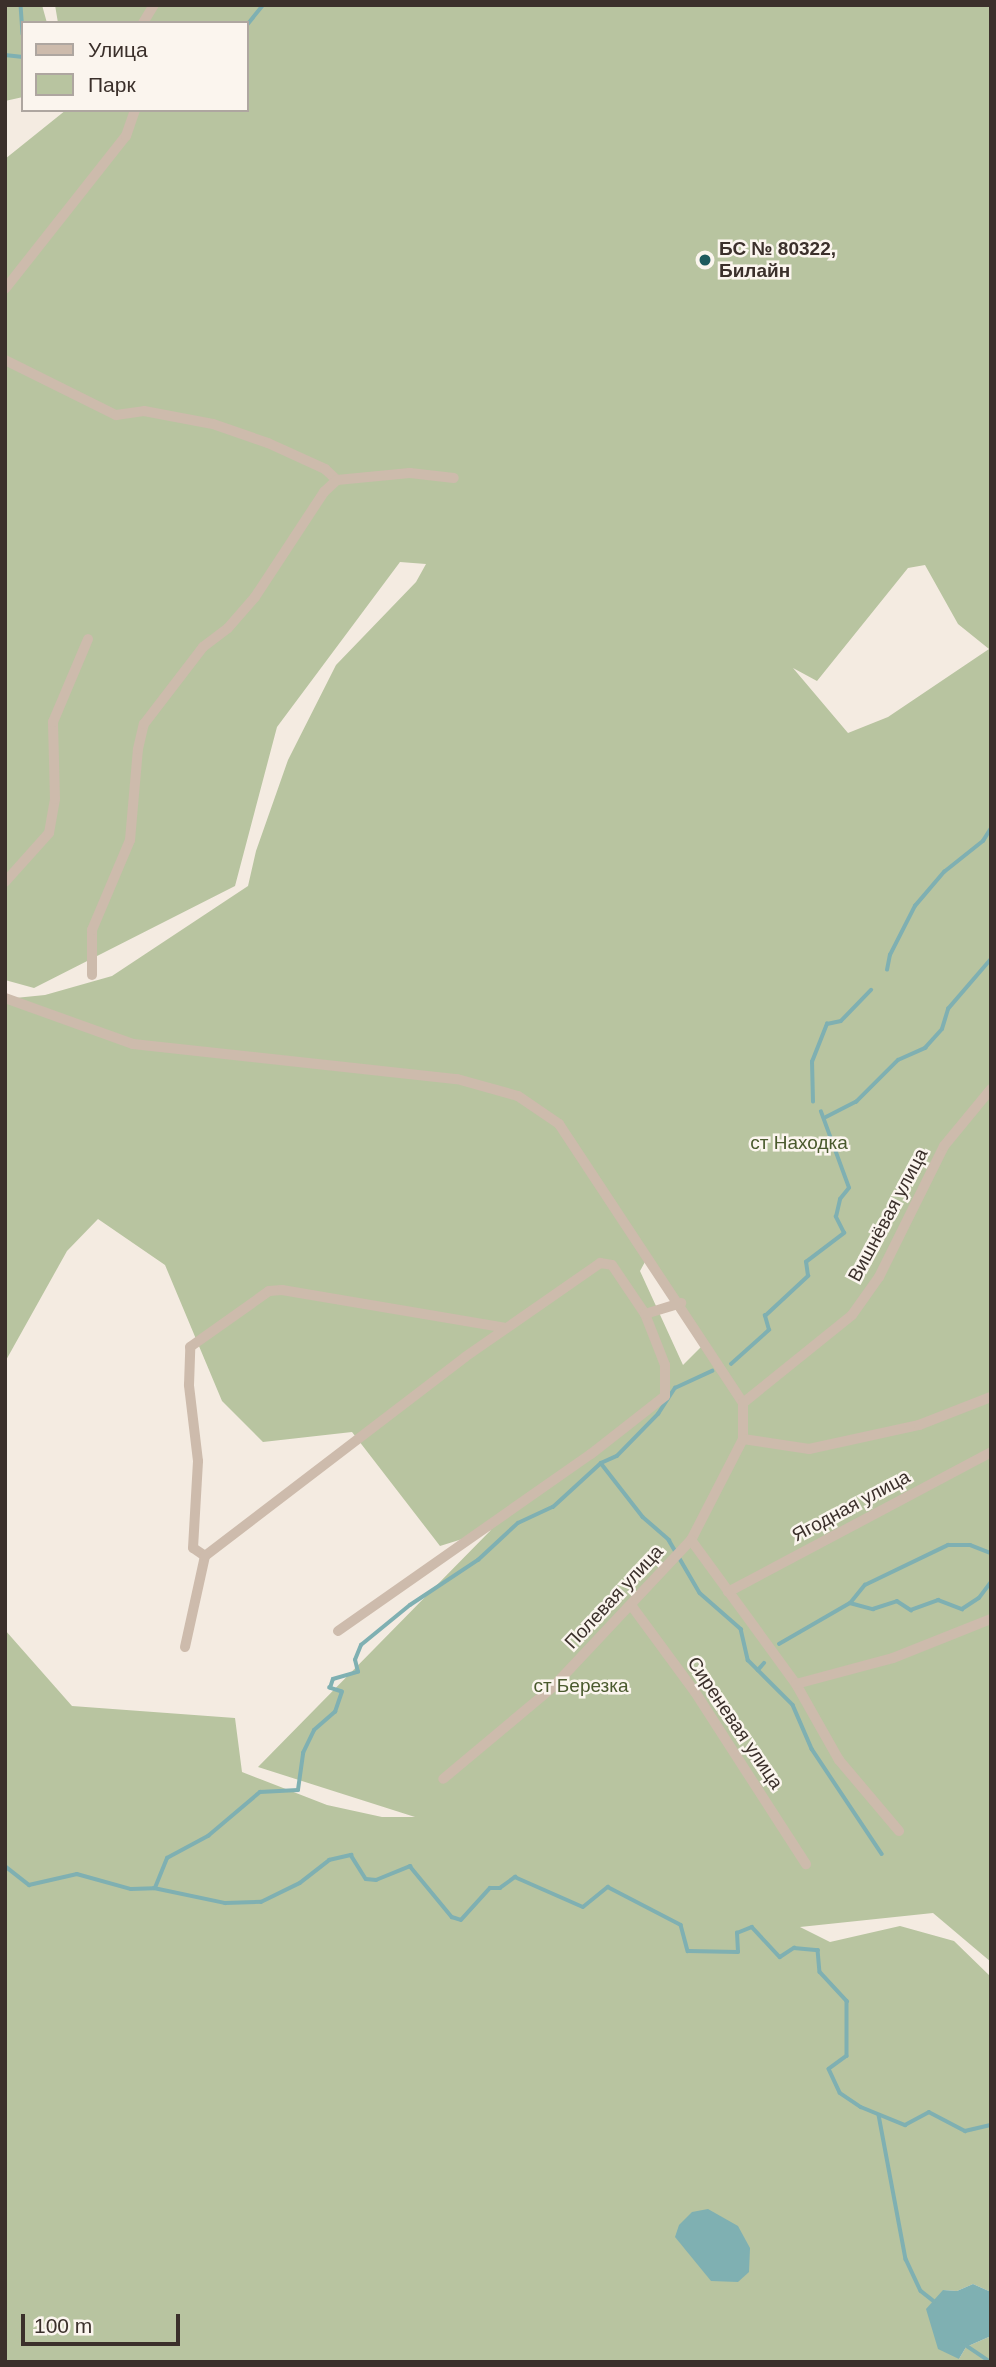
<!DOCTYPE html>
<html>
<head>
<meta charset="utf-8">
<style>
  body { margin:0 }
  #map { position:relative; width:996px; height:2367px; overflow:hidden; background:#f4ebe1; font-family:Arial,sans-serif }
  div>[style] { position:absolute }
  .green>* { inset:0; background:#b8c4a0 }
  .water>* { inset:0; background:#7fb0b2 }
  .stream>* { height:3.5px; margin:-1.75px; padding:0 1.75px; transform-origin:1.75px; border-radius:1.75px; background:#7fb0b2 }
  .minor>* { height:10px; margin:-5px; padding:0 5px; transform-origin:5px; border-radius:5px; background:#cdbbac }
  .dots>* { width:19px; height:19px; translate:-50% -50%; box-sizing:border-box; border:4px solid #fbf5ee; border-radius:50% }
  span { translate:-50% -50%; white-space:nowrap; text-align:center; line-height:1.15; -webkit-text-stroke:5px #fbf5ee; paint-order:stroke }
  .poi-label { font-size:19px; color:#3b302b; font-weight:700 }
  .left { translate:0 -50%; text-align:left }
  .park-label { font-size:19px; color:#4a5a2e }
  .street-label { font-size:19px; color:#3b302b }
  .frame { position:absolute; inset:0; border:7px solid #3b302b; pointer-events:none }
  .legend { position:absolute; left:21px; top:21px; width:228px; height:91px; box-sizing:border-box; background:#fbf5ee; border:2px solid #aea6a0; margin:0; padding:9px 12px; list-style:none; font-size:21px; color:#3b302b }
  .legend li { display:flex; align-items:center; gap:14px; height:35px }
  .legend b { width:35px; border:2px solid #aea6a0 }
  .scale { position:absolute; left:21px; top:2314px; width:159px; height:32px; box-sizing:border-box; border:4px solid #3b302b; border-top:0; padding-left:9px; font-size:21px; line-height:24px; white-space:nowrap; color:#3b302b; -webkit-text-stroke:5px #fbf5ee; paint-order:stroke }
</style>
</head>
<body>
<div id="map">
  <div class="green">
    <i style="clip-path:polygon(5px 5px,42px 5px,47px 23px,23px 23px,23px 97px,5px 101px)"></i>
    <i style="clip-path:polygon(evenodd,55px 5px,991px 5px,991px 1962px,933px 1913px,800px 1927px,830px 1942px,900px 1926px,954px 1941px,991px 1977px,991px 2292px,973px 2284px,957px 2291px,943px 2290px,959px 2359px,966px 2347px,991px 2336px,991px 2362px,5px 2362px,5px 1630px,72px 1706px,235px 1718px,242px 1772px,327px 1805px,382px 1817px,415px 1817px,258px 1767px,491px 1530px,440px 1546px,352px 1432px,263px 1442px,222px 1401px,165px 1265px,98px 1219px,67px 1251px,5px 1362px,5px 999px,45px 995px,112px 976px,248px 886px,256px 851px,288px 760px,336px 665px,416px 582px,426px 564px,400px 562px,277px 727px,235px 886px,34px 988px,5px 980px,5px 159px,66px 110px,247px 110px,247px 23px,58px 23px,55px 5px,925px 565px,958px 624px,989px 649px,888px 717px,848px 733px,793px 668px,817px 681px,908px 568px,925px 565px,55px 5px,646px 1260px,703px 1345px,683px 1365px,640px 1271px,646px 1260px)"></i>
  </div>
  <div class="water">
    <i style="clip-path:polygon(708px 2209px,738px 2226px,750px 2248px,749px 2272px,738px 2282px,711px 2281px,675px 2237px,679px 2225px,692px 2212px)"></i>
    <i style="clip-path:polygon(973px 2284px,991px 2292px,991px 2336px,966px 2347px,959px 2359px,938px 2349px,926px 2309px,943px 2290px,957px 2291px)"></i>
  </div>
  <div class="stream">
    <i style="left:21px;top:5px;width:29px;rotate:86deg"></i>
    <i style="left:247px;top:25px;width:26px;rotate:-51deg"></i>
    <i style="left:5px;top:55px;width:18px;rotate:6deg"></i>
    <i style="left:887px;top:970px;width:15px;rotate:-79deg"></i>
    <i style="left:890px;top:955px;width:55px;rotate:-63deg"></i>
    <i style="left:915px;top:906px;width:45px;rotate:-49.5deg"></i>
    <i style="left:944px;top:872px;width:50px;rotate:-38.5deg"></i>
    <i style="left:983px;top:841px;width:15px;rotate:-58deg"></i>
    <i style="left:813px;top:1102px;width:40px;rotate:-91.4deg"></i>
    <i style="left:812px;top:1062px;width:41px;rotate:-68.5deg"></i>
    <i style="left:827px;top:1024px;width:14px;rotate:-12deg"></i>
    <i style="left:841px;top:1021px;width:43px;rotate:-45.9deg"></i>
    <i style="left:826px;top:1117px;width:34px;rotate:-27deg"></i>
    <i style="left:856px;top:1102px;width:59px;rotate:-45deg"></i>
    <i style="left:898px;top:1060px;width:30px;rotate:-24deg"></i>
    <i style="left:925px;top:1048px;width:25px;rotate:-48deg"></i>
    <i style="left:942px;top:1029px;width:21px;rotate:-73deg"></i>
    <i style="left:948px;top:1009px;width:66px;rotate:-49.3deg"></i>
    <i style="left:731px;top:1364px;width:51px;rotate:-41.8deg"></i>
    <i style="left:769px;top:1330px;width:15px;rotate:-106deg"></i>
    <i style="left:765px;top:1316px;width:59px;rotate:-42.9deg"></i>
    <i style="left:808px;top:1276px;width:14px;rotate:-98deg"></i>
    <i style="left:806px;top:1262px;width:48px;rotate:-37.3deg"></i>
    <i style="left:844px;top:1233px;width:18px;rotate:-117deg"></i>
    <i style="left:836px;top:1217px;width:18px;rotate:-77deg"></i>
    <i style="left:840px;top:1199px;width:14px;rotate:-51deg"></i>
    <i style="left:849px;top:1188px;width:81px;rotate:-110.2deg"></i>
    <i style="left:601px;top:1463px;width:68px;rotate:52.1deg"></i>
    <i style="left:643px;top:1517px;width:35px;rotate:41deg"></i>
    <i style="left:669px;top:1540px;width:61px;rotate:59.7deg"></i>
    <i style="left:700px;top:1593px;width:55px;rotate:41.3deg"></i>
    <i style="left:741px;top:1629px;width:32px;rotate:77deg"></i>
    <i style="left:748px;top:1660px;width:14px;rotate:45deg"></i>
    <i style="left:758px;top:1670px;width:9px;rotate:-49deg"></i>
    <i style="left:851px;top:1602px;width:22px;rotate:-51deg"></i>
    <i style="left:865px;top:1585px;width:92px;rotate:-25.7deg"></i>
    <i style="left:948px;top:1545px;width:22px"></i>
    <i style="left:970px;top:1545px;width:22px;rotate:21deg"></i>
    <i style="left:779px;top:1644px;width:82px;rotate:-30deg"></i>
    <i style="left:850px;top:1603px;width:24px;rotate:15deg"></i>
    <i style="left:873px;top:1609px;width:25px;rotate:-18deg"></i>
    <i style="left:897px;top:1601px;width:17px;rotate:33deg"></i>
    <i style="left:911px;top:1610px;width:29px;rotate:-20deg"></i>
    <i style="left:938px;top:1600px;width:26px;rotate:21deg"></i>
    <i style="left:962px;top:1609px;width:20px;rotate:-33deg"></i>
    <i style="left:979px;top:1598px;width:20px;rotate:-53deg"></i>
    <i style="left:758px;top:1670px;width:49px;rotate:45deg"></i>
    <i style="left:793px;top:1705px;width:48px;rotate:66.6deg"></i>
    <i style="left:812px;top:1749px;width:126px;rotate:56.3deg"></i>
    <i style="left:5px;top:1866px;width:31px;rotate:38deg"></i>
    <i style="left:29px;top:1885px;width:49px;rotate:-12.9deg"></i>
    <i style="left:77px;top:1874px;width:56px;rotate:15.5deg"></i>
    <i style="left:131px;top:1889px;width:23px;rotate:-2deg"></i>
    <i style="left:154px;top:1888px;width:73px;rotate:11.9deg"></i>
    <i style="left:225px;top:1903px;width:36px;rotate:-2deg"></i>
    <i style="left:261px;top:1902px;width:43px;rotate:-26deg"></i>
    <i style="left:300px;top:1883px;width:37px;rotate:-38deg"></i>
    <i style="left:329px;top:1860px;width:23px;rotate:-13deg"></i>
    <i style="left:351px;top:1855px;width:28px;rotate:58deg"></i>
    <i style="left:366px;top:1879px;width:10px;rotate:6deg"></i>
    <i style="left:376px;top:1880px;width:37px;rotate:-22deg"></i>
    <i style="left:410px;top:1866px;width:66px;rotate:50.5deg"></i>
    <i style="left:452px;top:1917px;width:9px;rotate:18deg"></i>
    <i style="left:461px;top:1920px;width:43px;rotate:-47.8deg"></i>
    <i style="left:490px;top:1888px;width:10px"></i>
    <i style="left:500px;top:1888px;width:19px;rotate:-36deg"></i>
    <i style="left:515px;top:1877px;width:74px;rotate:23.8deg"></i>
    <i style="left:583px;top:1907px;width:32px;rotate:-39deg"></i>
    <i style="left:608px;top:1887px;width:82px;rotate:27.5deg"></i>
    <i style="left:681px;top:1925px;width:27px;rotate:75deg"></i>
    <i style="left:688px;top:1951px;width:50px;rotate:1.1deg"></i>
    <i style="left:738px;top:1952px;width:19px;rotate:-93deg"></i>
    <i style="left:737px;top:1933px;width:16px;rotate:-22deg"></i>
    <i style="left:752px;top:1927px;width:41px;rotate:47deg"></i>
    <i style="left:780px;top:1957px;width:17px;rotate:-33deg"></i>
    <i style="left:794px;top:1948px;width:24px;rotate:5deg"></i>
    <i style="left:818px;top:1950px;width:22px;rotate:85deg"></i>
    <i style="left:820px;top:1972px;width:40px;rotate:47deg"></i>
    <i style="left:847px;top:2001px;width:55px;rotate:90deg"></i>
    <i style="left:847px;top:2056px;width:22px;rotate:144deg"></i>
    <i style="left:829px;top:2069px;width:26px;rotate:65deg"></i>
    <i style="left:840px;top:2093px;width:25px;rotate:34deg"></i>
    <i style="left:861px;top:2107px;width:48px;rotate:22.2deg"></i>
    <i style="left:905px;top:2125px;width:27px;rotate:-28deg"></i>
    <i style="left:929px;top:2112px;width:41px;rotate:27.8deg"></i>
    <i style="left:965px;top:2131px;width:27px;rotate:-13deg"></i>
    <i style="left:155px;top:1888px;width:32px;rotate:-68deg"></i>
    <i style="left:167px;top:1858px;width:47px;rotate:-28.2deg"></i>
    <i style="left:208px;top:1836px;width:68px;rotate:-40.2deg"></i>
    <i style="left:260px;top:1792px;width:38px;rotate:-3deg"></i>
    <i style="left:298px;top:1790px;width:37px;rotate:-82deg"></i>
    <i style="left:303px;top:1753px;width:25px;rotate:-64deg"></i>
    <i style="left:314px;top:1730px;width:28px;rotate:-41deg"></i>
    <i style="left:335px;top:1712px;width:21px;rotate:-71deg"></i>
    <i style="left:342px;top:1692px;width:13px;rotate:-162deg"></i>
    <i style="left:330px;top:1688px;width:9px;rotate:-72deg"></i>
    <i style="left:333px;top:1679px;width:26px;rotate:-16deg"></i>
    <i style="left:358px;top:1672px;width:12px;rotate:-104deg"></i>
    <i style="left:355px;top:1660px;width:16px;rotate:-68deg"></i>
    <i style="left:361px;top:1645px;width:63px;rotate:-39.2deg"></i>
    <i style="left:410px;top:1605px;width:82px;rotate:-33.5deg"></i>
    <i style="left:478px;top:1560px;width:54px;rotate:-42.8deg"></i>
    <i style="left:518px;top:1523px;width:38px;rotate:-25deg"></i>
    <i style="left:553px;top:1507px;width:65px;rotate:-42.5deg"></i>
    <i style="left:601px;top:1463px;width:17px;rotate:-24deg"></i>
    <i style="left:617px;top:1456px;width:59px;rotate:-45.7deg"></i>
    <i style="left:658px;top:1414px;width:31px;rotate:-57deg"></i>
    <i style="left:675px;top:1388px;width:41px;rotate:-24.7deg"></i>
    <i style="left:879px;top:2115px;width:147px;rotate:79.4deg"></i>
    <i style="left:906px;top:2259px;width:35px;rotate:65deg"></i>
    <i style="left:921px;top:2291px;width:16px;rotate:38deg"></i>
    <i style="left:964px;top:2344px;width:32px;rotate:34deg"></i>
  </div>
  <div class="minor">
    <i style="left:143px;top:23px;width:21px;rotate:-59deg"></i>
    <i style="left:5px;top:289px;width:195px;rotate:-51.7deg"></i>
    <i style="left:126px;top:136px;width:28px;rotate:-71deg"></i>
    <i style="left:5px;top:360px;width:124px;rotate:26.4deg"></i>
    <i style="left:116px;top:415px;width:28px;rotate:-8deg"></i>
    <i style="left:144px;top:411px;width:70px;rotate:10.7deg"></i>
    <i style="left:213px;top:424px;width:58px;rotate:19.1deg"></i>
    <i style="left:268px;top:443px;width:63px;rotate:24.5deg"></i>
    <i style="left:325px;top:469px;width:16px;rotate:43deg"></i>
    <i style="left:337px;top:480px;width:73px;rotate:-5.5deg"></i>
    <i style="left:410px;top:473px;width:44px;rotate:6.5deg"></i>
    <i style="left:5px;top:882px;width:66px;rotate:-48.1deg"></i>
    <i style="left:49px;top:833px;width:35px;rotate:-80deg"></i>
    <i style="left:55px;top:799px;width:77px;rotate:-91.5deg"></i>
    <i style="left:53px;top:722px;width:90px;rotate:-67.1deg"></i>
    <i style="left:92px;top:975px;width:45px;rotate:-90deg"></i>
    <i style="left:92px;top:930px;width:98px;rotate:-67.1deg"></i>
    <i style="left:130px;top:840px;width:91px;rotate:-85deg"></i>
    <i style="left:138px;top:749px;width:26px;rotate:-77deg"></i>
    <i style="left:144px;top:724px;width:97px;rotate:-52.5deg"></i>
    <i style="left:203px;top:647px;width:31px;rotate:-37deg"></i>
    <i style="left:228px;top:628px;width:41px;rotate:-48.9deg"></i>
    <i style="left:255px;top:597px;width:126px;rotate:-56.7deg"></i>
    <i style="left:324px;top:492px;width:18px;rotate:-43deg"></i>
    <i style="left:5px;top:998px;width:136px;rotate:19.8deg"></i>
    <i style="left:133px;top:1044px;width:326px;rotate:6.2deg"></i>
    <i style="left:457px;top:1079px;width:63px;rotate:15.6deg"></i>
    <i style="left:518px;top:1096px;width:50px;rotate:34.3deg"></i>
    <i style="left:559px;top:1124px;width:334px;rotate:56.6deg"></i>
    <i style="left:743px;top:1403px;width:36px;rotate:90deg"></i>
    <i style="left:743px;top:1439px;width:114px;rotate:117.2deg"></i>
    <i style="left:691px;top:1540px;width:202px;rotate:133.2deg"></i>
    <i style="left:553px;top:1687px;width:143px;rotate:140.1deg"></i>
    <i style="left:743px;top:1403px;width:140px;rotate:-38.9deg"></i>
    <i style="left:852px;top:1315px;width:47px;rotate:-54.6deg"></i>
    <i style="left:879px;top:1277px;width:146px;rotate:-63.6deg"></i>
    <i style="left:944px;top:1146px;width:74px;rotate:-50.5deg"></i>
    <i style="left:743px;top:1439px;width:67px;rotate:8.6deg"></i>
    <i style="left:809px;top:1449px;width:113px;rotate:-12.3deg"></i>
    <i style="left:919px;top:1425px;width:77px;rotate:-21.3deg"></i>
    <i style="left:691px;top:1540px;width:178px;rotate:53.9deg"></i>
    <i style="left:796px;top:1684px;width:87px;rotate:60.5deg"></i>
    <i style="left:839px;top:1760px;width:93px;rotate:49.8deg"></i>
    <i style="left:205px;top:1556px;width:14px;rotate:-146deg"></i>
    <i style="left:193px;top:1548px;width:87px;rotate:-86.7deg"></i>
    <i style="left:198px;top:1461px;width:77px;rotate:-96.8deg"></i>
    <i style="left:189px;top:1385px;width:38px;rotate:-88deg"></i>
    <i style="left:190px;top:1347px;width:97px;rotate:-35.3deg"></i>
    <i style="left:269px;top:1291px;width:13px;rotate:-4deg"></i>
    <i style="left:282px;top:1290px;width:227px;rotate:9.6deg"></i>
    <i style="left:728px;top:1592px;width:298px;rotate:-28deg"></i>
    <i style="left:631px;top:1605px;width:108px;rotate:53.7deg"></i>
    <i style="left:695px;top:1692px;width:205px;rotate:57.2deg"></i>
    <i style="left:338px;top:1631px;width:309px;rotate:-35deg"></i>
    <i style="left:591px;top:1454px;width:94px;rotate:-38.1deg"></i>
    <i style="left:665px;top:1396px;width:31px;rotate:-90deg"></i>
    <i style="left:665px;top:1365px;width:55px;rotate:-111.4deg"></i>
    <i style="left:185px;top:1647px;width:93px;rotate:-77.6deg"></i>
    <i style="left:205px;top:1556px;width:327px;rotate:-37.4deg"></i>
    <i style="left:465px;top:1357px;width:165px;rotate:-34.8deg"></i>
    <i style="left:600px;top:1263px;width:12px;rotate:9deg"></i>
    <i style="left:612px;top:1265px;width:59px;rotate:56deg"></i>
    <i style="left:645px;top:1314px;width:38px;rotate:-17deg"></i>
    <i style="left:796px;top:1684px;width:100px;rotate:-15deg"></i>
    <i style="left:893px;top:1658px;width:105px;rotate:-21.7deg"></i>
  </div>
  <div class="dots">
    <i style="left:705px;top:260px;background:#1f5a5e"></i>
  </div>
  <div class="poi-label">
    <span class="left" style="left:719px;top:260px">БС № 80322,<br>Билайн</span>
  </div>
  <div class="park-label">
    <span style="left:799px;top:1143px">ст Находка</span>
    <span style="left:581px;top:1686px">ст Березка</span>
  </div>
  <div class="street-label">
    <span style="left:888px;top:1215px;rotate:-62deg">Вишнёвая улица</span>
    <span style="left:851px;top:1506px;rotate:-28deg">Ягодная улица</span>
    <span style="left:614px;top:1597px;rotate:-47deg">Полевая улица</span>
    <span style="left:735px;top:1723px;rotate:56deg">Сиреневая улица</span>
  </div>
  <div class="frame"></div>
  <ul class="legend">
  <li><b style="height:9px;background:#cdbbac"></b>Улица</li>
  <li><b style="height:19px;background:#b8c4a0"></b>Парк</li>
  </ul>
  <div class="scale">100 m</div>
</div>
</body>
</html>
